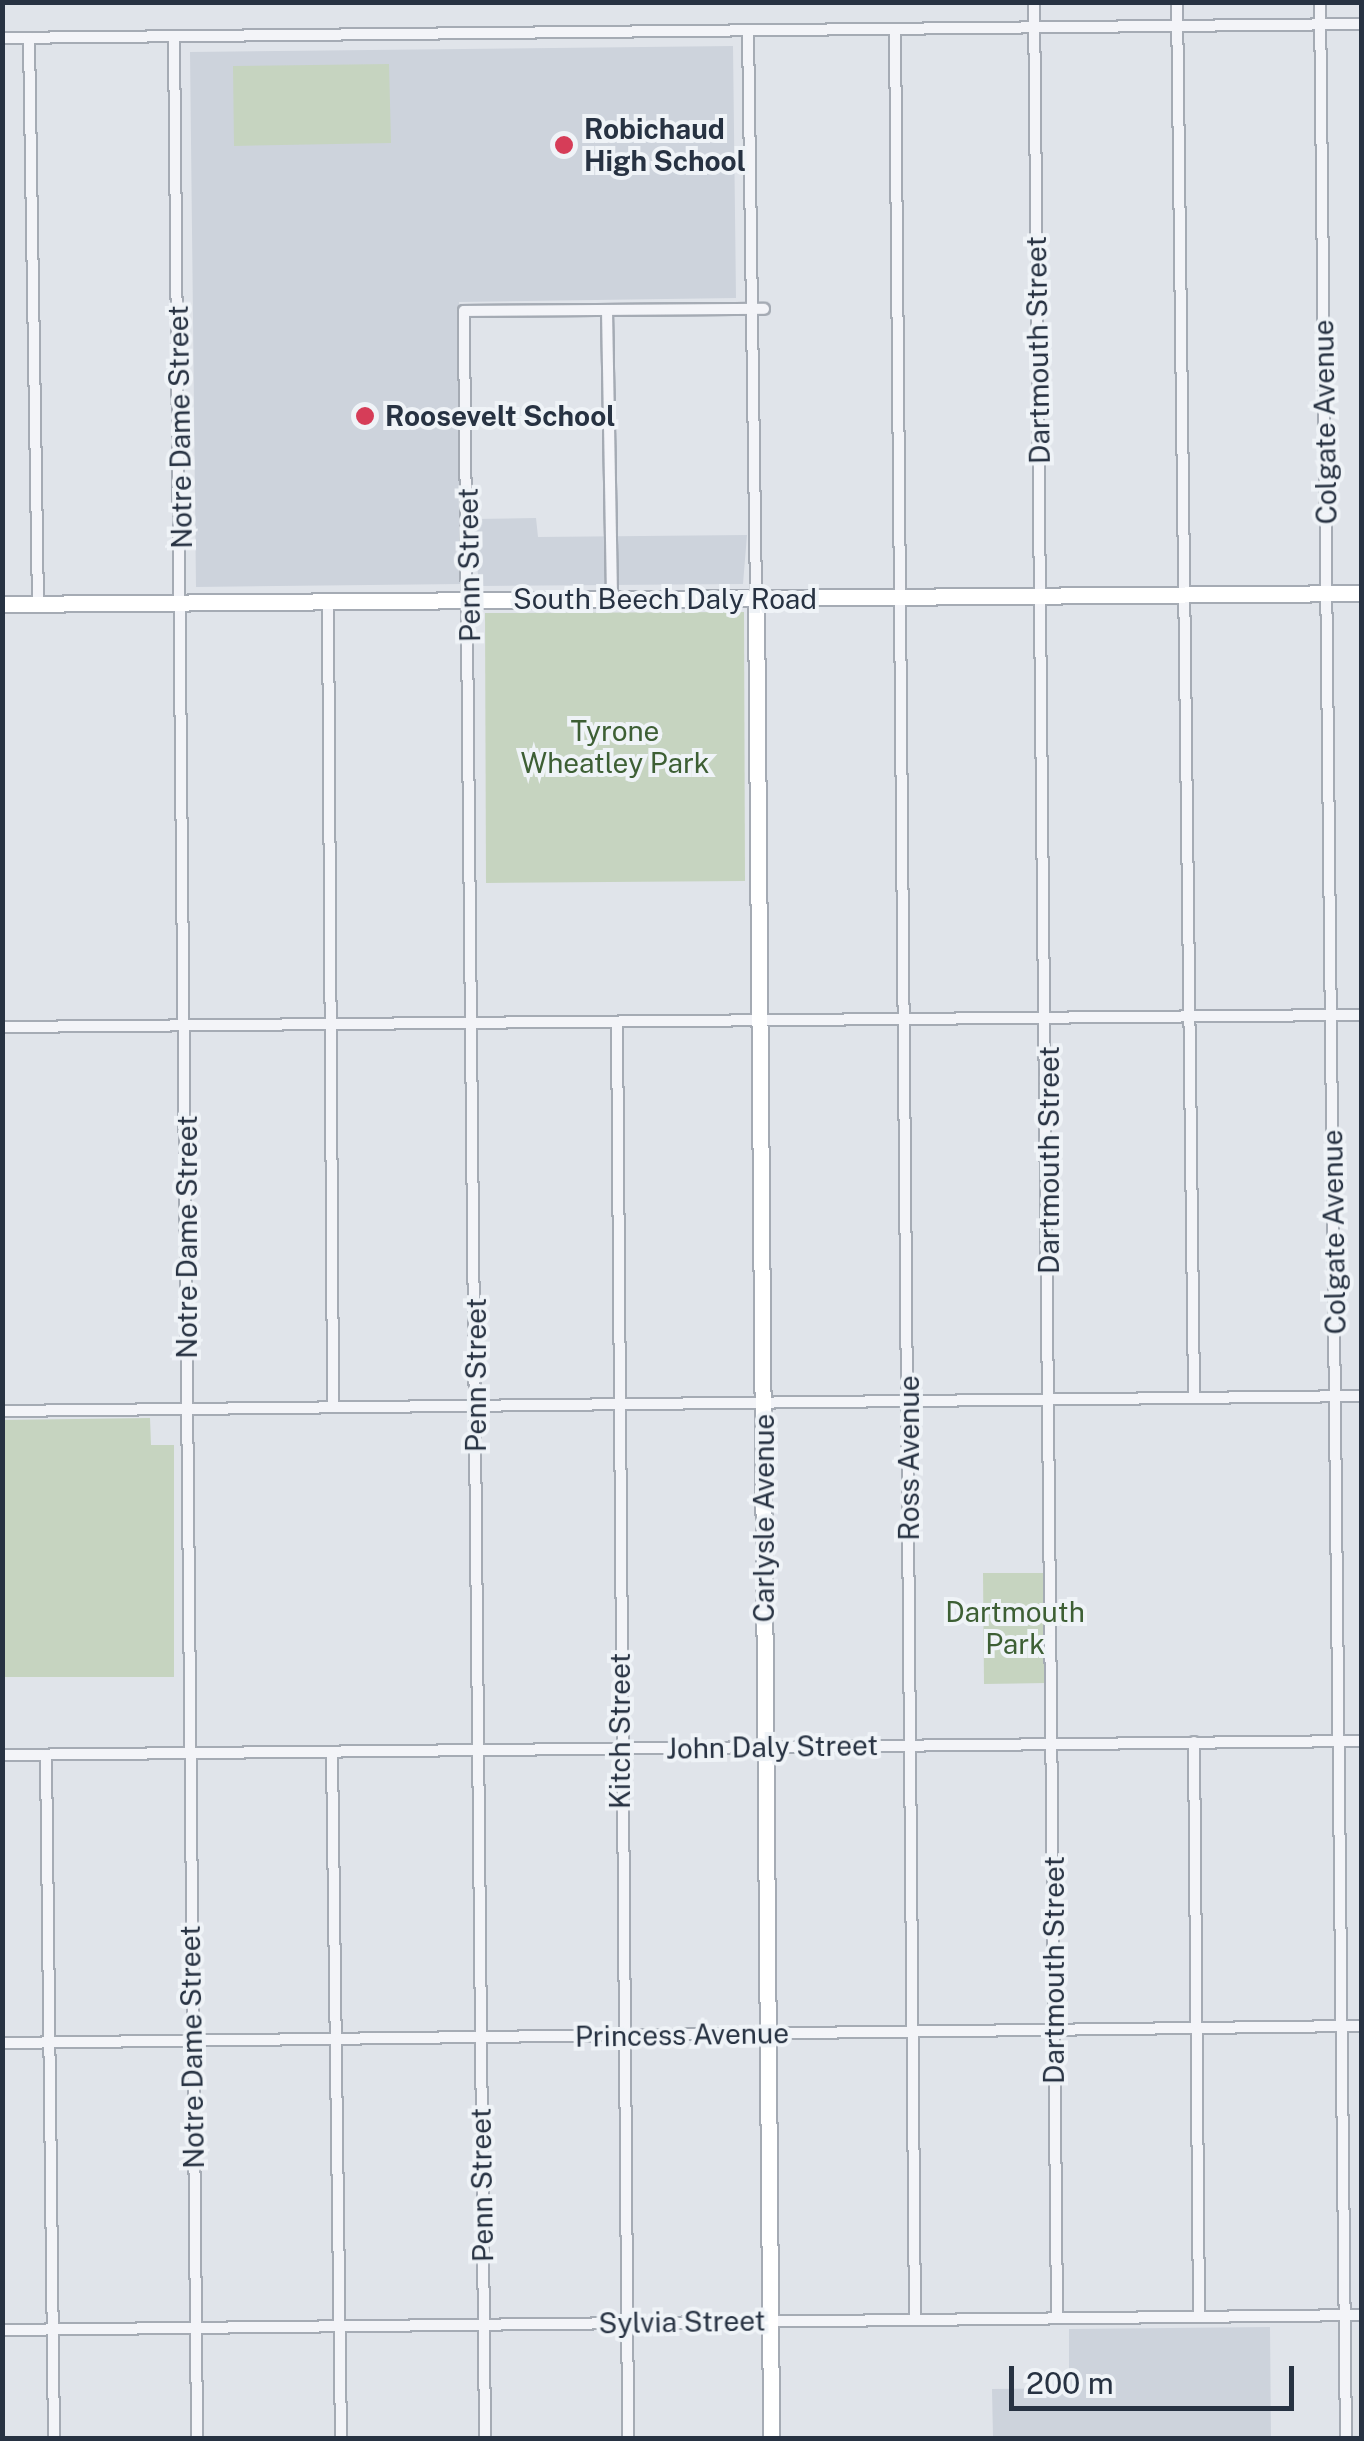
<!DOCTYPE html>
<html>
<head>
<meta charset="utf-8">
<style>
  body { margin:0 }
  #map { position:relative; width:1364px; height:2441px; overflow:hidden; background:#e0e4ea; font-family:"Public Sans",sans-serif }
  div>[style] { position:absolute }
  .built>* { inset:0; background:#cdd3dc }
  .green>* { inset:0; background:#c6d4c0 }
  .roads { filter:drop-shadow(2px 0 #a5abb4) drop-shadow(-2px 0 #a5abb4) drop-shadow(0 2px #a5abb4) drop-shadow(0 -2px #a5abb4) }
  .street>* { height:10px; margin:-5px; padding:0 5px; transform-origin:5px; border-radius:5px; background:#f3f4f8 }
  .secondary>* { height:15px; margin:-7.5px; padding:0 7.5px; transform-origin:7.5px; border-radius:7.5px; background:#fff }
  .dots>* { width:28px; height:28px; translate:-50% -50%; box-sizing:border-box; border:5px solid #eff3f7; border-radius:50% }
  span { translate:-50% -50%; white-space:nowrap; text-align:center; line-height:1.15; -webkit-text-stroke:8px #eff3f7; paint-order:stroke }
  .poi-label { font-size:28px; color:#273242; font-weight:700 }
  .left { translate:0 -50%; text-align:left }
  .street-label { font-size:28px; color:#273242 }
  .park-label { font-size:28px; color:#3d5f34 }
  .frame { position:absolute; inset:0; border:5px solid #273242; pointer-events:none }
  .scale { position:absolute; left:1009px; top:2366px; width:285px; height:45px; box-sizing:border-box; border:5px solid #273242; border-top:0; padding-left:12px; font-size:30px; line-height:35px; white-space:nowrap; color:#273242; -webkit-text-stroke:8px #eff3f7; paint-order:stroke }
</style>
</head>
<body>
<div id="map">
  <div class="built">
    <i style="clip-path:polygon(733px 46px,736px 298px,459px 302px,462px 584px,196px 587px,190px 52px)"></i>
    <i style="clip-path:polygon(536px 518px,538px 537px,747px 535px,743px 584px,479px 586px,473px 519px)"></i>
    <i style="clip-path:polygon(1270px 2327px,1271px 2438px,993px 2438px,992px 2389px,1069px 2388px,1069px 2329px)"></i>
  </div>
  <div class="green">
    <i style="clip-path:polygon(389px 64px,391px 143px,234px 146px,233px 66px)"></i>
    <i style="clip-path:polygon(744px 612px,745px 881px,486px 883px,485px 613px)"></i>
    <i style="clip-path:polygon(150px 1418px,151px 1445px,174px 1445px,174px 1677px,3px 1677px,3px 1420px)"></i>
    <i style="clip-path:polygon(983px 1573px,1046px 1573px,1046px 1683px,984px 1684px)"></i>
  </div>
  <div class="roads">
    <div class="street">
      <i style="left:1034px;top:2px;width:2315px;rotate:89.43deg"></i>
      <i style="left:1177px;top:2px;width:1396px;rotate:89.3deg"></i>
      <i style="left:1320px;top:2px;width:2436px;rotate:89.39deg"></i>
      <i style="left:895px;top:29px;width:2290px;rotate:89.5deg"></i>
      <i style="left:748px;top:30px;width:568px;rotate:89.19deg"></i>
      <i style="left:174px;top:36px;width:2402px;rotate:89.45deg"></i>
      <i style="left:2px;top:38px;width:1360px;rotate:-0.59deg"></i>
      <i style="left:29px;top:38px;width:565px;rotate:89.09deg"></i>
      <i style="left:607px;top:310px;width:289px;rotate:89deg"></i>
      <i style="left:328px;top:601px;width:806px;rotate:89.64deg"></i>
      <i style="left:617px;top:1023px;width:1415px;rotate:89.55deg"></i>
      <i style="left:2px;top:1027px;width:1360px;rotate:-0.51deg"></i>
      <i style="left:2px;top:1411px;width:1360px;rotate:-0.63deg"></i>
      <i style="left:1194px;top:1742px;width:574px;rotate:89.5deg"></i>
      <i style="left:332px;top:1752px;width:686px;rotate:89.25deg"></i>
      <i style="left:2px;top:1755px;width:1360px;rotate:-0.59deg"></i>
      <i style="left:46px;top:1755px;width:683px;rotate:89.33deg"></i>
      <i style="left:2px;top:2043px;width:1360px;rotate:-0.72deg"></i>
      <i style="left:2px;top:2330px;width:1360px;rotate:-0.63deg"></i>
      <i style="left:485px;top:2438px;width:2127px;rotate:-90.57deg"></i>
      <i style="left:464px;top:311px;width:300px;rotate:-0.4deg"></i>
    </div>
    <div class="secondary">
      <i style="left:756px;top:598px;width:1840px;rotate:89.53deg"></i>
      <i style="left:2px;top:604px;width:1360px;rotate:-0.46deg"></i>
    </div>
  </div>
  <div class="dots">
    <i style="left:564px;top:145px;background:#d63d58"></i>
    <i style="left:365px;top:416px;background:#d63d58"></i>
  </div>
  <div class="poi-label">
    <span class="left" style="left:584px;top:145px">Robichaud<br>High School</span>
    <span class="left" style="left:385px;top:416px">Roosevelt School</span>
  </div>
  <div class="street-label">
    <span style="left:1038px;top:350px;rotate:-91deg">Dartmouth Street</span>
    <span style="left:1325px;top:422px;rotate:-91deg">Colgate Avenue</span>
    <span style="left:180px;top:427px;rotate:-91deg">Notre Dame Street</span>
    <span style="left:469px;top:565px;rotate:-91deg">Penn Street</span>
    <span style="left:665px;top:599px">South Beech Daly Road</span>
    <span style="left:1049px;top:1160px;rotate:-90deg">Dartmouth Street</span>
    <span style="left:1334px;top:1232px;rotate:-91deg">Colgate Avenue</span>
    <span style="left:187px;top:1237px;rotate:-90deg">Notre Dame Street</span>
    <span style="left:476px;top:1375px;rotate:-90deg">Penn Street</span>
    <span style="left:909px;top:1458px;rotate:-90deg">Ross Avenue</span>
    <span style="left:764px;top:1518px;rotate:-90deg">Carlysle Avenue</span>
    <span style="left:620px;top:1731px;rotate:-90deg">Kitch Street</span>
    <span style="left:772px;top:1747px;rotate:-1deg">John Daly Street</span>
    <span style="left:1054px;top:1970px;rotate:-90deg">Dartmouth Street</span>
    <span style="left:682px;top:2035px;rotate:-1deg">Princess Avenue</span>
    <span style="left:192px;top:2047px;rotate:-91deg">Notre Dame Street</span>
    <span style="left:482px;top:2185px;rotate:-91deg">Penn Street</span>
    <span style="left:682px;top:2322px;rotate:-1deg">Sylvia Street</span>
  </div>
  <div class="park-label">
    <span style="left:615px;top:747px">Tyrone<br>Wheatley Park</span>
    <span style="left:1015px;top:1628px">Dartmouth<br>Park</span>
  </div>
  <div class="frame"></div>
  <div class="scale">200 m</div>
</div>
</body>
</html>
